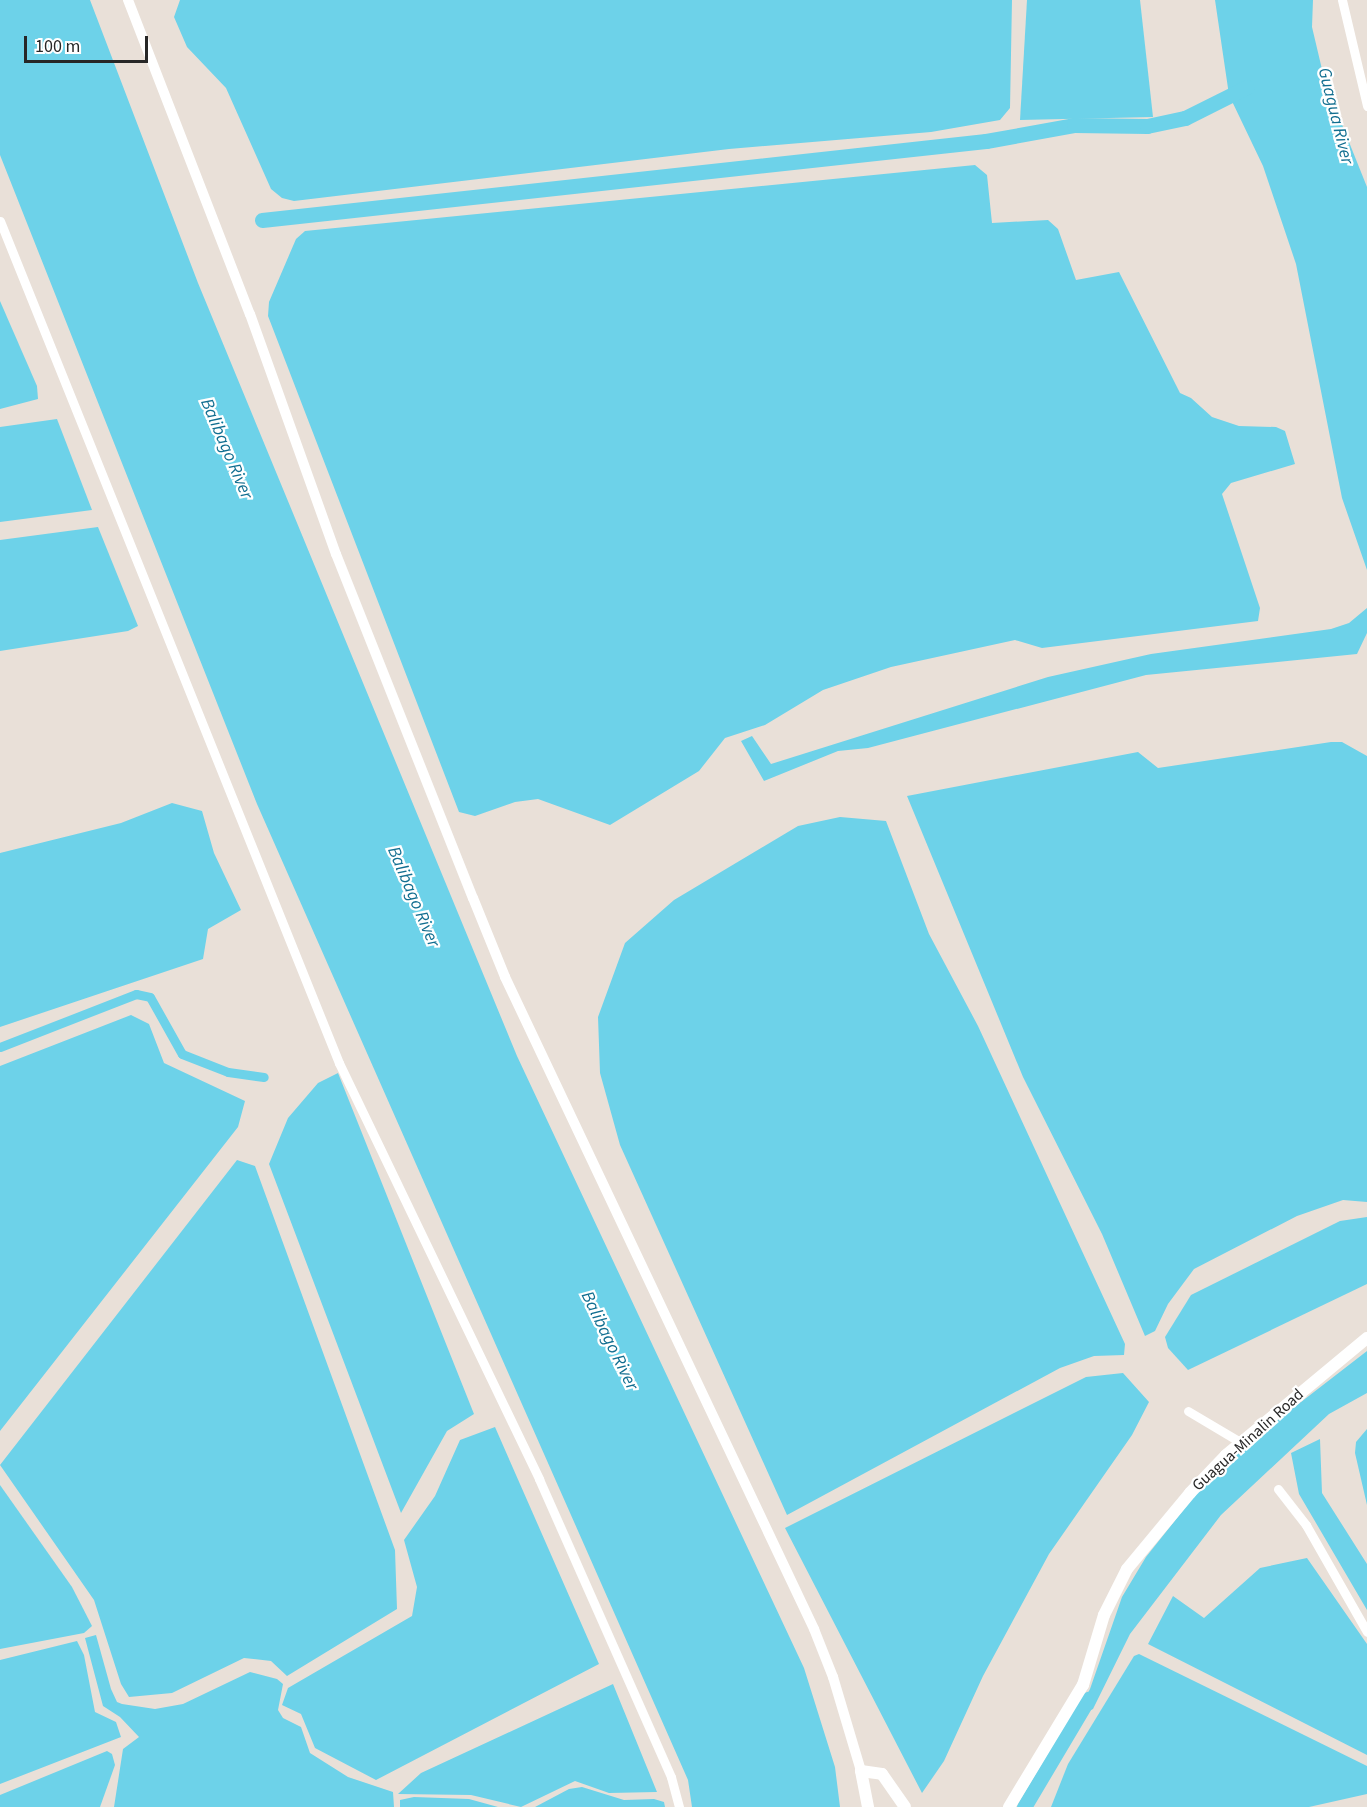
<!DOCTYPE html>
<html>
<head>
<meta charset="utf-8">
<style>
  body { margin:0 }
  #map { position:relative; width:1367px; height:1807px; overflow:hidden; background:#e9e0d8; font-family:"Source Sans 3",sans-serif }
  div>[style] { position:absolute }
  .water>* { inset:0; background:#6dd2e9 }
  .canal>* { height:9px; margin:-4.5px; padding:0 4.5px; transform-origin:4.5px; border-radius:4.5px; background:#6dd2e9 }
  .river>* { height:15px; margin:-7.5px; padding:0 7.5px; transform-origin:7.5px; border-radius:7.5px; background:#6dd2e9 }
  .minor>* { height:9px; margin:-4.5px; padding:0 4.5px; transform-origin:4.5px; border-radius:4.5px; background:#fff }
  .tertiary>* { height:10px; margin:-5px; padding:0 5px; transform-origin:5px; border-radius:5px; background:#fff }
  .secondary>* { height:12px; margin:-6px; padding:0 6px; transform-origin:6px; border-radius:6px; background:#fff }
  span { translate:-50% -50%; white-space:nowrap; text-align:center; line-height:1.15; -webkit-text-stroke:4.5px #fff; paint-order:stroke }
  .street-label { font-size:16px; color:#272727 }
  .water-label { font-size:18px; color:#116e90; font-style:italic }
  .scale { position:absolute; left:24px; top:36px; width:124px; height:27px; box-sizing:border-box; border:3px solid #272727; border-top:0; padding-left:8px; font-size:18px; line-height:21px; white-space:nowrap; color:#272727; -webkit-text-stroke:4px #fff; paint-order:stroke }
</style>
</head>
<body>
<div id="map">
  <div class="water">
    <i style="clip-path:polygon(0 0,90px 0,198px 283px,517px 1056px,804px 1668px,835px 1767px,840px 1807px,692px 1807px,688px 1780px,257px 804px,0 155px)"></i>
    <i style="clip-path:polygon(180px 0,1012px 0,1010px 108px,1000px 120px,931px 132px,729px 149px,294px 201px,282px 198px,271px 189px,226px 88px,187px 47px,174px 17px)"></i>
    <i style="clip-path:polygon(1027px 0,1140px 0,1153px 117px,1020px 120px)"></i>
    <i style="clip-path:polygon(1215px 0,1313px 0,1312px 27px,1325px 82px,1367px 187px,1367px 570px,1342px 498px,1296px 264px,1263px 166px,1229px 95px)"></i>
    <i style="clip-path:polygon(975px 165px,987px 175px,992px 223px,1048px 220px,1058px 229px,1076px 280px,1119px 272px,1180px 393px,1191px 398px,1212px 417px,1239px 426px,1276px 427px,1285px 431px,1295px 464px,1231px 483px,1222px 494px,1260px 608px,1258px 621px,1042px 648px,1015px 640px,891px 667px,823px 690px,765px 725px,725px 738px,699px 771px,610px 825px,538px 799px,515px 802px,475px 816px,459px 812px,268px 316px,269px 302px,296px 239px,305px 231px)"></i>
    <i style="clip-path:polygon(0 301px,37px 386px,38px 399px,0 409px)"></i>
    <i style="clip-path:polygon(57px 419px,92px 510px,0 522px,0 427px)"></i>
    <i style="clip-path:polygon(98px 527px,138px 626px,128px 631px,0 651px,0 540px)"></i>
    <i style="clip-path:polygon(1367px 608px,1367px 633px,1357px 654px,1146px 675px,868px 748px,838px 751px,764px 781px,741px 741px,752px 736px,771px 764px,1048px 677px,1151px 654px,1331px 629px,1349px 623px)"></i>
    <i style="clip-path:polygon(1331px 742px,1342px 742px,1367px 756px,1367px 1202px,1343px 1200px,1297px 1216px,1194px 1269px,1168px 1304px,1155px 1331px,1145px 1336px,1102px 1234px,1023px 1077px,907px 796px,1138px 752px,1158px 768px)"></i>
    <i style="clip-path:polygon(172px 803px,202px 811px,214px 853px,241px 910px,208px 929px,203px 959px,0 1027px,0 853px,121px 823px)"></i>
    <i style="clip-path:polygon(840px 817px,886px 821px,929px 934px,978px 1026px,1125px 1344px,1124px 1355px,1094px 1356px,1060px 1368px,787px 1515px,620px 1145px,600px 1073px,598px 1017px,625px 943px,674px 900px,798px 826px)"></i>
    <i style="clip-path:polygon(131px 1015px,149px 1024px,164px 1063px,245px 1101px,238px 1127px,0 1431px,0 1066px)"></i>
    <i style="clip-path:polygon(338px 1073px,474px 1414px,447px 1431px,401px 1513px,269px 1164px,288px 1118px,318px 1083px)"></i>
    <i style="clip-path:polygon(237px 1160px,255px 1166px,395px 1550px,397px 1609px,287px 1676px,271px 1661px,244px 1658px,172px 1693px,129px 1697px,121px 1684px,94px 1600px,0 1465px)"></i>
    <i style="clip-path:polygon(1367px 1217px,1367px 1284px,1188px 1370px,1168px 1348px,1165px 1337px,1191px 1295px,1340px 1221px)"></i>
    <i style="clip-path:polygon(1367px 1351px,1367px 1393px,1329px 1414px,1221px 1515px,1130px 1634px,1093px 1709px,1075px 1718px,1090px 1689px,1122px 1597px,1146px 1557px,1208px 1479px,1253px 1439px)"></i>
    <i style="clip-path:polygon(1123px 1373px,1149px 1402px,1132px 1435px,1049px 1554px,983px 1676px,944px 1761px,922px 1793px,785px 1528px,1086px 1377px)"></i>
    <i style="clip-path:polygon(495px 1427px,599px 1664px,376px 1780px,315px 1748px,301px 1714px,282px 1705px,288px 1688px,412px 1616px,417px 1587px,404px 1540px,435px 1496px,460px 1440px)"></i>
    <i style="clip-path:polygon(1367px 1429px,1367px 1505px,1355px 1453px,1356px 1442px)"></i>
    <i style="clip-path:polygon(1320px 1439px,1322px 1493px,1367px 1564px,1367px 1610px,1299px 1494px,1291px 1453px)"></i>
    <i style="clip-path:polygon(0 1485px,72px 1587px,92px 1626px,84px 1633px,0 1649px)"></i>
    <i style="clip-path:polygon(1307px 1558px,1367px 1644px,1367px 1755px,1148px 1644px,1173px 1596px,1204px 1618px,1260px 1568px)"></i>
    <i style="clip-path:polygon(96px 1635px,111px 1689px,117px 1702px,122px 1704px,155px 1709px,183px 1704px,250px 1672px,277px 1679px,283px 1684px,278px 1710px,283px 1718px,301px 1727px,310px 1753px,348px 1777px,393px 1792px,394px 1807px,114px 1807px,123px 1749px,139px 1737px,120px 1717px,103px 1706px,85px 1638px)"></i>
    <i style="clip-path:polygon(77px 1641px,84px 1655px,95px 1712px,116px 1722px,121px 1737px,0 1784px,0 1660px)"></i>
    <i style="clip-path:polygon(1139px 1654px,1367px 1766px,1367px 1794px,1309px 1807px,1051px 1807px,1068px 1764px,1134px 1656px)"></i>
    <i style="clip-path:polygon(613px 1684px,657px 1792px,609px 1793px,575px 1781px,521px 1807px,471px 1795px,398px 1794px,421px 1773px)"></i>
    <i style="clip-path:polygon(107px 1751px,112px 1754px,115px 1765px,100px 1807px,0 1807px,0 1795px)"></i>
    <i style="clip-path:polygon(582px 1787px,624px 1800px,654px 1799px,664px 1802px,665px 1807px,535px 1807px,569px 1789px)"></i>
    <i style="clip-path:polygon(414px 1797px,469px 1799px,498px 1807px,400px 1807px,400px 1800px)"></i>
  </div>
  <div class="canal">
    <i style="left:0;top:1047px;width:146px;rotate:-21.3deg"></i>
    <i style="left:136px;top:994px;width:14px;rotate:12deg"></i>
    <i style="left:150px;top:997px;width:65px;rotate:60.7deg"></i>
    <i style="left:182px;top:1054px;width:49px;rotate:21.4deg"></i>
    <i style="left:228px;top:1072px;width:36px;rotate:8deg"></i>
  </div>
  <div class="river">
    <i style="left:262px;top:220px;width:728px;rotate:-6.23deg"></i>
    <i style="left:986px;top:141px;width:89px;rotate:-10.3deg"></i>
    <i style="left:1074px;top:125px;width:73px;rotate:0.8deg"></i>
    <i style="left:1147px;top:126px;width:39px;rotate:-12deg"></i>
    <i style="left:1185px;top:118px;width:69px;rotate:-26.6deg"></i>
    <i style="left:1024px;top:1807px;width:126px;rotate:-59.3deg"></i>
  </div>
  <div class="minor">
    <i style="left:1342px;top:0;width:109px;rotate:76.7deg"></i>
    <i style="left:0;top:221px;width:908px;rotate:68.07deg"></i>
    <i style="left:339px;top:1063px;width:462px;rotate:64.3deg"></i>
    <i style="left:539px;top:1479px;width:326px;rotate:66.1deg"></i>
    <i style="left:671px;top:1777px;width:31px;rotate:75deg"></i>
    <i style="left:1188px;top:1411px;width:61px;rotate:30.8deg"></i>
    <i style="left:1278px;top:1489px;width:46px;rotate:52.1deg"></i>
    <i style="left:1306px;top:1525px;width:123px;rotate:60.3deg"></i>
  </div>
  <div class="tertiary">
    <i style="left:128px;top:0;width:337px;rotate:68.8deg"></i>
    <i style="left:250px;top:314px;width:255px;rotate:70.3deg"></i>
    <i style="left:336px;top:554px;width:370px;rotate:68.3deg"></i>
    <i style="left:473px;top:898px;width:85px;rotate:67.9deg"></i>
    <i style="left:505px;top:977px;width:722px;rotate:64.64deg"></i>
    <i style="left:814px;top:1629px;width:52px;rotate:68.4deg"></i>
    <i style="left:833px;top:1677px;width:98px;rotate:73.4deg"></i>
  </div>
  <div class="secondary">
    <i style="left:868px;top:1807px;width:37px;rotate:-101deg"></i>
    <i style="left:861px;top:1771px;width:21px;rotate:8deg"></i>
    <i style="left:882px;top:1774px;width:40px;rotate:55.1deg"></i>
    <i style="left:1009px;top:1807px;width:143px;rotate:-58.8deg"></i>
    <i style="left:1083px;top:1685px;width:73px;rotate:-73.3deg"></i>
    <i style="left:1104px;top:1615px;width:51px;rotate:-63.4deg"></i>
    <i style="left:1127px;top:1569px;width:99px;rotate:-50.3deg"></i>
    <i style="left:1190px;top:1493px;width:52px;rotate:-46.5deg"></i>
    <i style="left:1226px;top:1455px;width:183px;rotate:-39.7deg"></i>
  </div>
  <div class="street-label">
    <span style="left:1248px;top:1440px;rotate:-42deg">Guagua-Minalin Road</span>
  </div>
  <div class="water-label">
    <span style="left:1335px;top:116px;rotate:76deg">Guagua River</span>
    <span style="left:226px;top:449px;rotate:67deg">Balibago River</span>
    <span style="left:413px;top:897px;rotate:67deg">Balibago River</span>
    <span style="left:609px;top:1341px;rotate:64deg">Balibago River</span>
  </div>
  <div class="scale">100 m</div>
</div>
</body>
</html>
